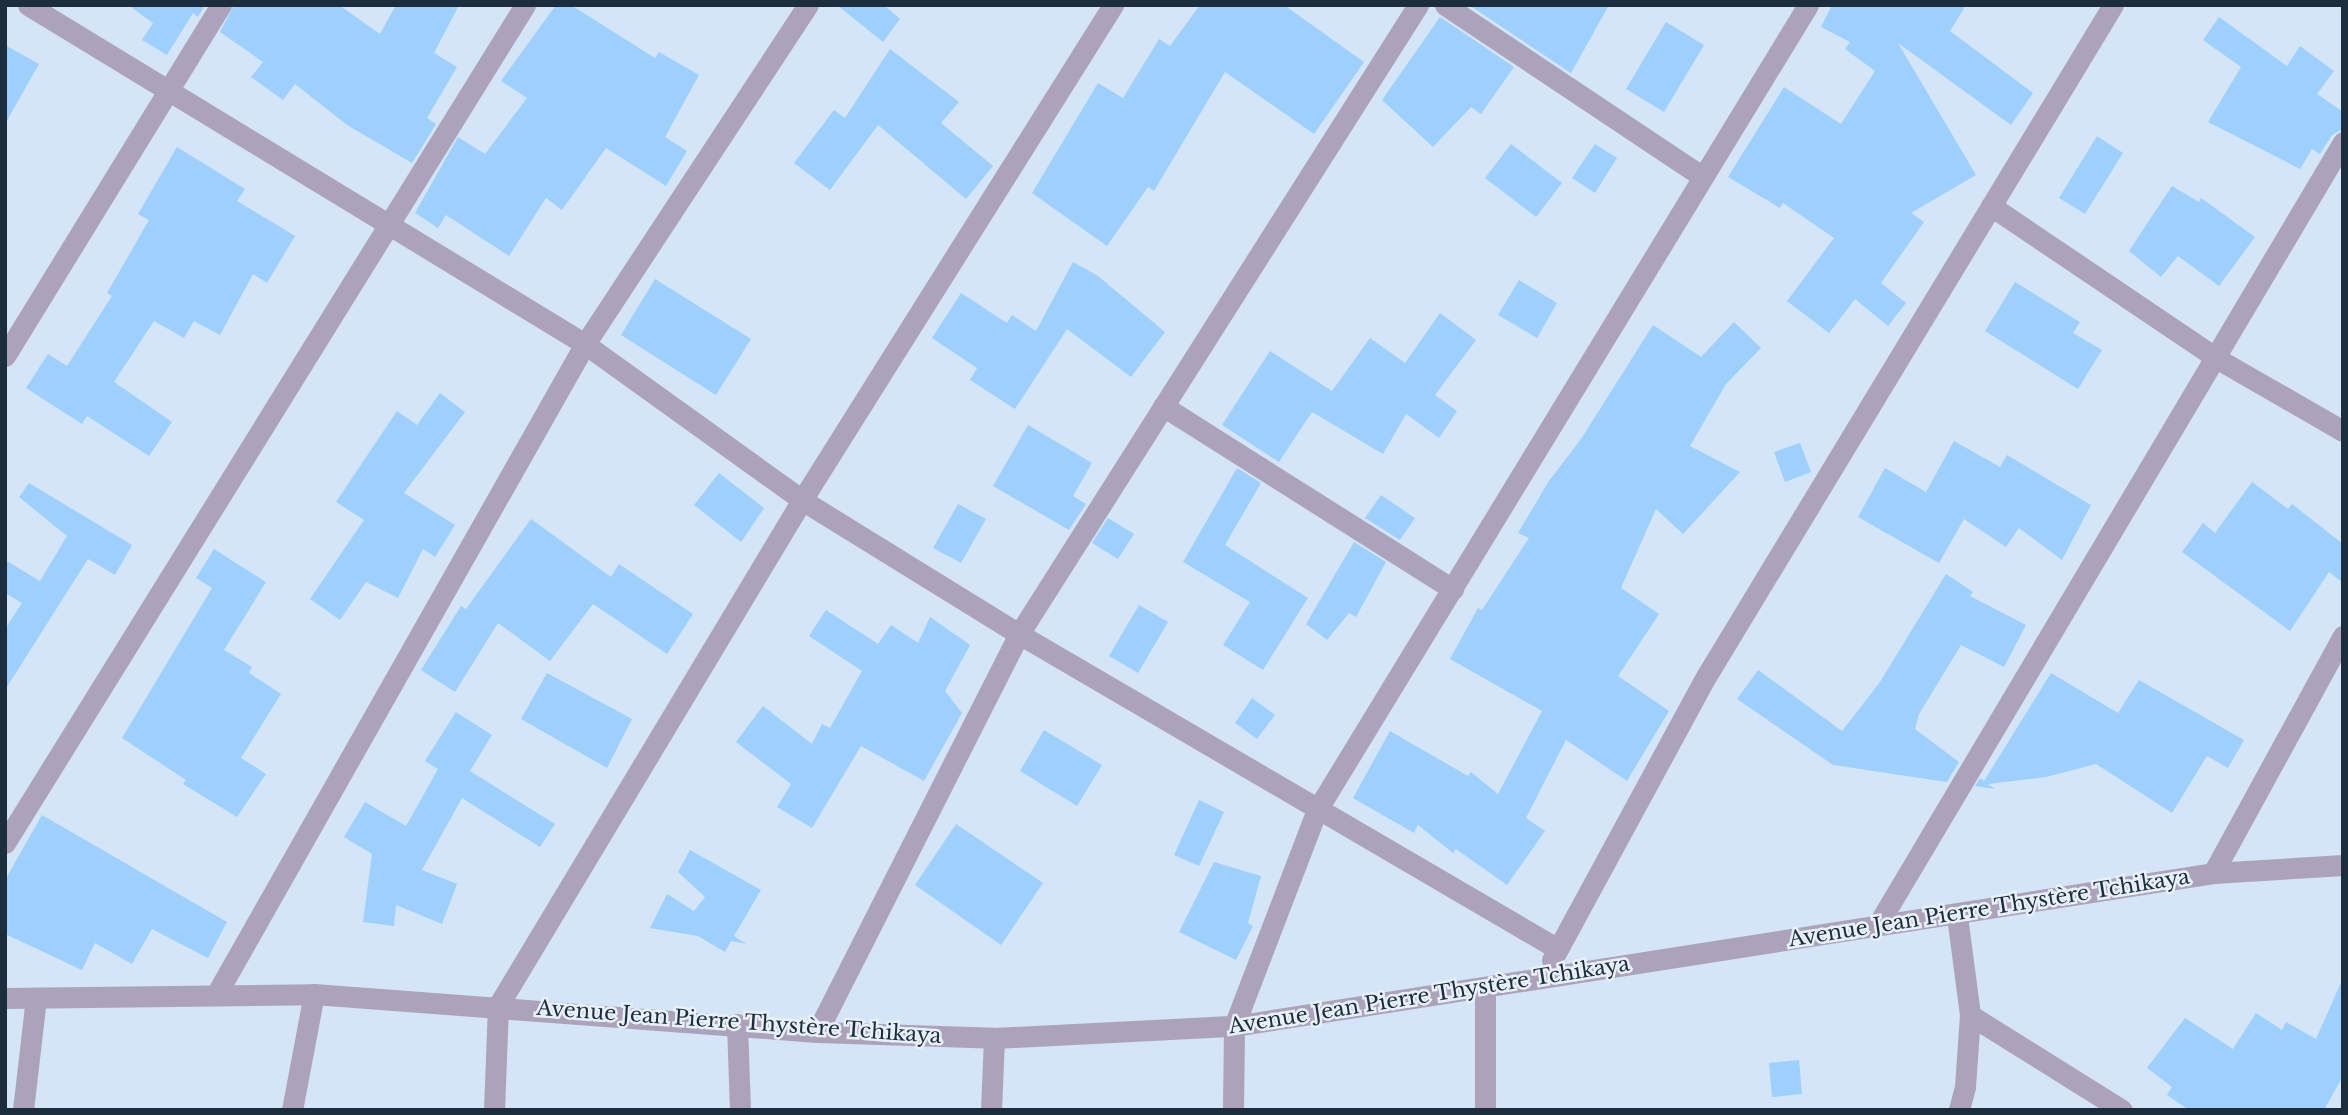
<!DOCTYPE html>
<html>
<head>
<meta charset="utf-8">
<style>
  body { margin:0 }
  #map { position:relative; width:2348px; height:1115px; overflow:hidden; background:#d3e5f6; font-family:"Libre Baskerville",serif }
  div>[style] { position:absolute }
  .building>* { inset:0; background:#9dd0fc }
  .minor>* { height:21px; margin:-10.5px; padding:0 10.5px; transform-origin:10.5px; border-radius:10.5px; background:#aca2b9 }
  span { translate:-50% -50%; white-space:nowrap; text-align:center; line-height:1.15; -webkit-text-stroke:5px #e8f1fa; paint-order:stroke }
  .street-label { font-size:21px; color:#1c2e3e }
  .frame { position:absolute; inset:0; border:7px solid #1c2e3e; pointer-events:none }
</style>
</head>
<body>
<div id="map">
  <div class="building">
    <i style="clip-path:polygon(128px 5px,205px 5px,198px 17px,193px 13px,167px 55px,142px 40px,153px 23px)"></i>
    <i style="clip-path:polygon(234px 5px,339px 5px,380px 34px,396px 5px,459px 5px,434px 53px,457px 67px,427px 118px,436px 124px,412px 163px,347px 125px,295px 84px,283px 100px,251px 77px,263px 62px,220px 32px)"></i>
    <i style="clip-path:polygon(556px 5px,571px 5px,655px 58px,659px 52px,699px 75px,665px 137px,687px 151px,666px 186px,606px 148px,562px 210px,546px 198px,509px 256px,446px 215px,438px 228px,415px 213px,458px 137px,485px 154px,527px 98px,501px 81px)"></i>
    <i style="clip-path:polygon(837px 5px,884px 5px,900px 19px,883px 42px)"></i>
    <i style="clip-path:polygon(1200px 5px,1284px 5px,1364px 62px,1314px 134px,1225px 72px,1154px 191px,1148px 187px,1107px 246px,1032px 193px,1098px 83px,1123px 98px,1159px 39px,1170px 46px)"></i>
    <i style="clip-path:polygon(1469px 5px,1609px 5px,1571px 73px)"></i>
    <i style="clip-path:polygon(1832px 5px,1966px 5px,1950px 31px,2033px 93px,2011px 125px,1898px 43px,1976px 175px,1911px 213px,1924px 222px,1881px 283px,1906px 303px,1888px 326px,1855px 299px,1829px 333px,1787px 301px,1834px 238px,1783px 203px,1780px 208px,1728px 177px,1784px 87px,1841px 124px,1875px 71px,1845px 49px,1850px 42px,1821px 27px)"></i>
    <i style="clip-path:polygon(1440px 17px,1514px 67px,1481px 114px,1471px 107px,1433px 147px,1382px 100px)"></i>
    <i style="clip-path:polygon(2219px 17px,2287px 66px,2300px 46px,2334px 71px,2317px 94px,2343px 112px,2343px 129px,2332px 135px,2320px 154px,2312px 149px,2300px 169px,2208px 122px,2241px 67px,2203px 40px)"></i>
    <i style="clip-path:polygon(1666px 22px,1704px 45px,1664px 112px,1626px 89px)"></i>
    <i style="clip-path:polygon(5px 45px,39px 64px,5px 124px)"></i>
    <i style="clip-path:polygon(890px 49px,959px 102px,941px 123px,993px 166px,966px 199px,878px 125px,830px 190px,794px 163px,834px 110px,845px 118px)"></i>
    <i style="clip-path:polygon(2097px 136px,2123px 153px,2085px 214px,2059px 198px)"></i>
    <i style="clip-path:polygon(1511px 144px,1562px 183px,1536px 217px,1485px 178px)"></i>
    <i style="clip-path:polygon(1595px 144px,1617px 158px,1595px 193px,1572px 178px)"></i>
    <i style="clip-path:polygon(177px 147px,245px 189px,237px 201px,295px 236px,267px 283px,253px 274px,220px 335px,194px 321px,184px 338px,154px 321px,114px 382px,172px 422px,149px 456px,87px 416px,82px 424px,26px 388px,48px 354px,67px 366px,112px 296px,107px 293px,149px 220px,138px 214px)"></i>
    <i style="clip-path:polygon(2172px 186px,2199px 202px,2201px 198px,2255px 237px,2219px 286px,2178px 256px,2161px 277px,2129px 251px)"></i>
    <i style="clip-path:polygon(1073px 262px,1098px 276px,1165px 332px,1131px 377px,1067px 329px,1015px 409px,970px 380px,977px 368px,932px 338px,961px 293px,1007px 323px,1012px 315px,1036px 331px)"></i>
    <i style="clip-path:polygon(655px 279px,751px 339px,716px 395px,621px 335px)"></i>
    <i style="clip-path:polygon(1519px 280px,1557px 303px,1537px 338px,1498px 315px)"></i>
    <i style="clip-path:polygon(2015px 282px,2080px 322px,2073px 333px,2102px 350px,2078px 389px,1985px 331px)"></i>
    <i style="clip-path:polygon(1440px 313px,1476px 340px,1435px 395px,1457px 411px,1439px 438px,1406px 414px,1383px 454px,1312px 412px,1279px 462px,1222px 425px,1270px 351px,1332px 391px,1370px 338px,1405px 363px)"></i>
    <i style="clip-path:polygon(1734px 322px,1761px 348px,1726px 384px,1690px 446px,1740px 472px,1683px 534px,1656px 509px,1621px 588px,1659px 614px,1618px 676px,1669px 711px,1627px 781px,1566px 740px,1526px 818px,1545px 831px,1507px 885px,1456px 849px,1453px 853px,1418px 825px,1414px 833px,1353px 798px,1390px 731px,1468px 776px,1471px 772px,1498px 794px,1542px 711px,1450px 659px,1478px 608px,1482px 610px,1529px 538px,1518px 533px,1549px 481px,1581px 439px,1653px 325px,1701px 357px)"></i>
    <i style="clip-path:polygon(440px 393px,465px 412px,404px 493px,455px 525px,435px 557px,423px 549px,398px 598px,366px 582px,340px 620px,310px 599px,364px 520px,336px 502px,397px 411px,417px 425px)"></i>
    <i style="clip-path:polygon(1028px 425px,1092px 463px,1073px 496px,1086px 504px,1069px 530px,993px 486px)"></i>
    <i style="clip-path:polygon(1954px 441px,2000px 467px,2007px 455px,2091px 505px,2062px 560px,2019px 528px,2006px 547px,1964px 519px,1939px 563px,1858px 517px,1885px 468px,1926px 492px)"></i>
    <i style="clip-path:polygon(1800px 443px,1811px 472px,1785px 482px,1774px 452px)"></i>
    <i style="clip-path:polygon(1237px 468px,1261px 483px,1225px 545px,1308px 598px,1263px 670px,1223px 645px,1250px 602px,1183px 562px)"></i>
    <i style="clip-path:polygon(719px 473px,764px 508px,741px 542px,694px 505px)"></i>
    <i style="clip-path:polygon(2252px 482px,2288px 509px,2292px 504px,2343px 544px,2343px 583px,2329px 572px,2290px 631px,2182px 552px,2203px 523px,2215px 533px)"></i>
    <i style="clip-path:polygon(29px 483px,132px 545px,115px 575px,88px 559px,5px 690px,5px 629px,22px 603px,5px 593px,5px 560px,40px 581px,67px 536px,19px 497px)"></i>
    <i style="clip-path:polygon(1381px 495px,1415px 518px,1400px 540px,1365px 518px)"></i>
    <i style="clip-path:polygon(958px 504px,986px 519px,961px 563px,933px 548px)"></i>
    <i style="clip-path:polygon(1108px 518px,1134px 534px,1118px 559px,1092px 543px)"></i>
    <i style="clip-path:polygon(531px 519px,611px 577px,619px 564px,693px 614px,667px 654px,593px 604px,550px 661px,498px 623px,455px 692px,421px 670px,461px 606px,466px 609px)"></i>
    <i style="clip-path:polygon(1354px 542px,1386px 562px,1356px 617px,1349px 613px,1327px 640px,1306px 624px)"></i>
    <i style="clip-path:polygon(214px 549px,266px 582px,224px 650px,252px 667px,249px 673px,281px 694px,241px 758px,266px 774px,237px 817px,183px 784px,186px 780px,122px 738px,212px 588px,196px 578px)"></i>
    <i style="clip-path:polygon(1946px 574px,1973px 592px,1970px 596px,2026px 625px,2004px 667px,1961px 645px,1919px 714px,1915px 729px,1959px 762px,1947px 782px,1833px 765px,1737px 699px,1758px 670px,1842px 731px,1880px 682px)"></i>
    <i style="clip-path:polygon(1139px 605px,1168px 622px,1138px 673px,1109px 656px)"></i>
    <i style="clip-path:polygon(826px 610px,878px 644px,891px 625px,918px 643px,930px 617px,970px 645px,945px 691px,962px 713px,924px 781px,861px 746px,812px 828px,777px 807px,791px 784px,736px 742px,763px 706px,812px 744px,822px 724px,830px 728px,862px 671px,809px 636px)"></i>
    <i style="clip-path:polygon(547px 673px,632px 719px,607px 768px,521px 719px)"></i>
    <i style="clip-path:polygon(2051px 673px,2118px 713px,2139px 680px,2244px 740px,2228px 768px,2207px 756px,2172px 813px,2096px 764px,2046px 777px,1988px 784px,1995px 789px,1975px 786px,1980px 778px,1984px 781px)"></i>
    <i style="clip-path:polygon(1252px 698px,1275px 715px,1257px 739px,1235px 723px)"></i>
    <i style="clip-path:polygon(456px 712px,492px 735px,470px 771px,555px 824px,540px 847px,462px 798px,422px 870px,457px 884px,442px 924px,396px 905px,394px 926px,363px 922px,372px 854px,344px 837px,365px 802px,406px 826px,438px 769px,425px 761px)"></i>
    <i style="clip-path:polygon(1044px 730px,1102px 765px,1077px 806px,1020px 771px)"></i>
    <i style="clip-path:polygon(1199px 800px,1224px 812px,1199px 866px,1174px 855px)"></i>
    <i style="clip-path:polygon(42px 815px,227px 922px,208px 958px,152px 929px,132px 964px,95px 943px,82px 970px,5px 934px,5px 880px)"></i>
    <i style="clip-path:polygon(956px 824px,1043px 883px,1001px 945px,915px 885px)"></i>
    <i style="clip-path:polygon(690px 850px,761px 890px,734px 936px,746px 944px,731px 941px,725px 952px,698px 936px,650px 928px,667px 894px,694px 911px,705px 897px,678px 872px)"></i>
    <i style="clip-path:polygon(1214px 862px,1261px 876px,1248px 923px,1253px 926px,1236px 960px,1179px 932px)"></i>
    <i style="clip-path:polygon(2343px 978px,2343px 1076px,2324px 1110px,2189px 1110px,2167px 1095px,2172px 1087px,2147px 1068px,2185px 1018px,2233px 1049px,2256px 1013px,2282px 1030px,2286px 1022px,2316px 1039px)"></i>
    <i style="clip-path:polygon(1799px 1060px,1802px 1094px,1772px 1097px,1769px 1063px)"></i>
  </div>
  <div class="minor">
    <i style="left:28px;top:5px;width:652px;rotate:31.33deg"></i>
    <i style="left:585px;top:344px;width:267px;rotate:35.7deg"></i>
    <i style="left:802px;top:500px;width:255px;rotate:31.7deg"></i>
    <i style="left:1019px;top:634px;width:624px;rotate:30.3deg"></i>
    <i style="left:1445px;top:5px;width:310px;rotate:33.7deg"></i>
    <i style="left:1991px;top:206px;width:272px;rotate:34deg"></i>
    <i style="left:2216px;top:358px;width:146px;rotate:29.9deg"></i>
    <i style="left:5px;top:356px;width:412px;rotate:-58.4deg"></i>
    <i style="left:1163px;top:406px;width:343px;rotate:32.3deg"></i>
    <i style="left:5px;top:843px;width:986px;rotate:-58.18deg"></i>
    <i style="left:2213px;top:873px;width:270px;rotate:-61.3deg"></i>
    <i style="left:1957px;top:916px;width:100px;rotate:82.5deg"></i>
    <i style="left:1970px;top:1015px;width:72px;rotate:94deg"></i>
    <i style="left:1965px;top:1087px;width:24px;rotate:105deg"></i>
    <i style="left:1877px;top:926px;width:912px;rotate:-59.27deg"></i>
    <i style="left:1552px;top:960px;width:324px;rotate:-61.5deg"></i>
    <i style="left:1707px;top:675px;width:783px;rotate:-58.79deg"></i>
    <i style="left:1485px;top:988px;width:122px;rotate:90deg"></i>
    <i style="left:217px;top:993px;width:746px;rotate:-60.45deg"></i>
    <i style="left:585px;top:344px;width:406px;rotate:-56.7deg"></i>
    <i style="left:5px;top:998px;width:309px;rotate:-0.7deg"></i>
    <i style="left:314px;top:994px;width:504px;rotate:4.32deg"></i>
    <i style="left:817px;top:1032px;width:177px;rotate:1.9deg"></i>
    <i style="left:994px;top:1038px;width:240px;rotate:-2.9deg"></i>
    <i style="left:1234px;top:1026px;width:991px;rotate:-8.88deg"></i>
    <i style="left:2213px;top:873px;width:130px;rotate:-3.5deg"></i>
    <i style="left:1970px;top:1015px;width:179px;rotate:32deg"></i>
    <i style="left:737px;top:1024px;width:86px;rotate:88deg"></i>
    <i style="left:817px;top:1032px;width:446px;rotate:-63.1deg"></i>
    <i style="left:1019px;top:634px;width:745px;rotate:-57.61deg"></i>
    <i style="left:23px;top:1110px;width:113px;rotate:-83.4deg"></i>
    <i style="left:292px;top:1110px;width:118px;rotate:-79.3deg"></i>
    <i style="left:494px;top:1110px;width:104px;rotate:-87.8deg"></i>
    <i style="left:498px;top:1006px;width:590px;rotate:-59deg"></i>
    <i style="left:802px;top:500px;width:585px;rotate:-57.86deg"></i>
    <i style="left:991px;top:1110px;width:72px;rotate:-87.6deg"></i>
    <i style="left:1233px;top:1110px;width:84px;rotate:-89.3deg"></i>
    <i style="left:1234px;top:1026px;width:231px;rotate:-69deg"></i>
    <i style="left:1317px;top:810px;width:943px;rotate:-58.62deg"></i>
  </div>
  <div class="street-label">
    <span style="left:1989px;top:908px;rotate:-9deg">Avenue Jean Pierre Thystère Tchikaya</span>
    <span style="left:1429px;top:995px;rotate:-9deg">Avenue Jean Pierre Thystère Tchikaya</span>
    <span style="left:739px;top:1022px;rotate:4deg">Avenue Jean Pierre Thystère Tchikaya</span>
  </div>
  <div class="frame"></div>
</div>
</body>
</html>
